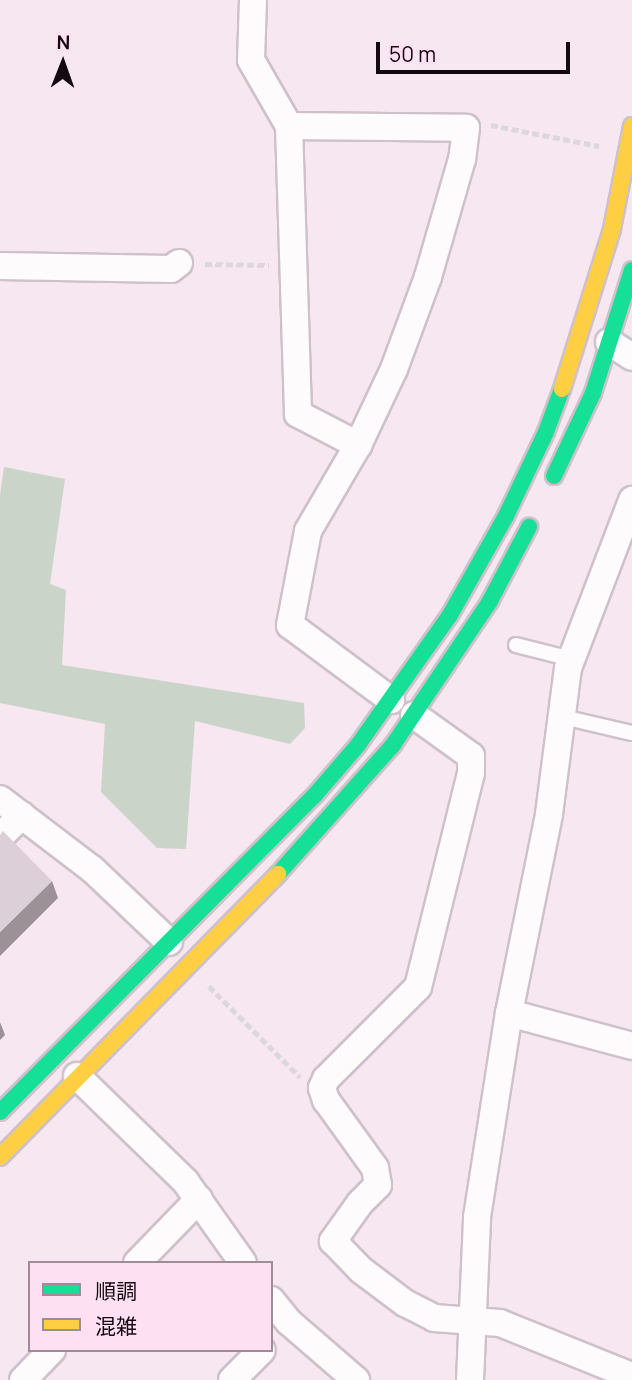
<!DOCTYPE html>
<html>
<head>
<meta charset="utf-8">
<style>
  body { margin:0 }
  #map { position:relative; width:632px; height:1380px; overflow:hidden; background:#f7e7f1; font-family:Manrope,"Noto Sans JP",sans-serif }
  div>[style] { position:absolute }
  .green>* { inset:0; background:#cad4c8 }
  .path>* { height:4.5px; margin-top:-2.25px; transform-origin:0; background:repeating-linear-gradient(90deg,#dcd7da 0 7px,transparent 0 10.5px) }
  .roads { filter:drop-shadow(2px 0 #cec1c9) drop-shadow(-2px 0 #cec1c9) drop-shadow(0 2px #cec1c9) drop-shadow(0 -2px #cec1c9) }
  .lane>* { height:14px; margin:-7px; padding:0 7px; transform-origin:7px; border-radius:7px; background:#fefbfd }
  .street>* { height:26px; margin:-13px; padding:0 13px; transform-origin:13px; border-radius:13px; background:#fefbfd }
  .fast>* { height:16px; margin:-8px; padding:0 8px; transform-origin:8px; border-radius:8px; background:#16e098 }
  .slow>* { height:16px; margin:-8px; padding:0 8px; transform-origin:8px; border-radius:8px; background:#ffcf43 }
  .shaded-wall>* { inset:0; background:#9b9197 }
  .building>* { inset:0; background:#ddcfd8 }
  span { translate:-50% -50%; white-space:nowrap; text-align:center; line-height:1.15; -webkit-text-stroke:6px #fde1f3; paint-order:stroke }
  .legend { position:absolute; left:28px; top:1261px; width:245px; height:91px; box-sizing:border-box; background:#fde1f3; border:2px solid #a08b99; margin:0; padding:9px 12px; list-style:none; font-size:21px; color:#150911 }
  .legend li { display:flex; align-items:center; gap:14px; height:35px }
  .legend b { width:35px; border:2px solid #a08b99 }
  .north { position:absolute; left:28px; top:28px; width:70px; height:70px; -webkit-text-stroke:5px #fde1f3; paint-order:stroke; rotate:1deg; font-size:19px; font-weight:700; line-height:28px; text-align:center; color:#150911 }
  .north::after { content:''; display:block; margin:auto; width:24px; height:32px; background:#150911; clip-path:polygon(50% 0,100% 100%,50% 72%,0 100%) }
  .scale { position:absolute; left:376px; top:42px; width:194px; height:32px; box-sizing:border-box; border:4px solid #150911; border-top:0; padding-left:9px; font-size:21px; line-height:24px; white-space:nowrap; color:#150911; -webkit-text-stroke:5px #fde1f3; paint-order:stroke }
</style>
</head>
<body>
<div id="map">
  <div class="green">
    <i style="clip-path:polygon(4px 467px,65px 479px,50px 584px,66px 590px,62px 665px,304px 703px,305px 728px,290px 744px,195px 721px,186px 849px,157px 848px,101px 792px,105px 724px,0 703px,0 495px)"></i>
  </div>
  <div class="path">
    <i style="left:491px;top:125px;width:110px;rotate:11deg"></i>
    <i style="left:205px;top:264px;width:64px;rotate:0.9deg"></i>
    <i style="left:209px;top:986px;width:129px;rotate:45deg"></i>
  </div>
  <div class="roads">
    <div class="lane">
      <i style="left:516px;top:645px;width:57px;rotate:14.3deg"></i>
      <i style="left:563px;top:717px;width:71px;rotate:13.1deg"></i>
    </div>
    <div class="street">
      <i style="left:253px;top:0;width:60px;rotate:91.9deg"></i>
      <i style="left:251px;top:60px;width:76px;rotate:60.1deg"></i>
      <i style="left:289px;top:126px;width:177px;rotate:0.6deg"></i>
      <i style="left:466px;top:128px;width:31px;rotate:97deg"></i>
      <i style="left:462px;top:159px;width:123px;rotate:106.1deg"></i>
      <i style="left:428px;top:277px;width:98px;rotate:110.3deg"></i>
      <i style="left:394px;top:369px;width:84px;rotate:115.3deg"></i>
      <i style="left:358px;top:445px;width:99px;rotate:120.2deg"></i>
      <i style="left:308px;top:531px;width:96px;rotate:100.8deg"></i>
      <i style="left:290px;top:625px;width:126px;rotate:36.6deg"></i>
      <i style="left:289px;top:126px;width:288px;rotate:88.2deg"></i>
      <i style="left:298px;top:414px;width:68px;rotate:27.3deg"></i>
      <i style="left:0;top:266px;width:171px;rotate:1deg"></i>
      <i style="left:171px;top:269px;width:10px;rotate:-37deg"></i>
      <i style="left:609px;top:342px;width:27px;rotate:33deg"></i>
      <i style="left:414px;top:715px;width:70px;rotate:35.7deg"></i>
      <i style="left:471px;top:756px;width:17px;rotate:90deg"></i>
      <i style="left:471px;top:773px;width:220px;rotate:103.9deg"></i>
      <i style="left:418px;top:987px;width:130px;rotate:135deg"></i>
      <i style="left:326px;top:1079px;width:10px;rotate:114deg"></i>
      <i style="left:322px;top:1088px;width:13px;rotate:72deg"></i>
      <i style="left:326px;top:1100px;width:84px;rotate:54.2deg"></i>
      <i style="left:375px;top:1168px;width:17px;rotate:80deg"></i>
      <i style="left:378px;top:1185px;width:25px;rotate:135deg"></i>
      <i style="left:360px;top:1203px;width:47px;rotate:125.4deg"></i>
      <i style="left:333px;top:1241px;width:40px;rotate:46deg"></i>
      <i style="left:361px;top:1270px;width:55px;rotate:36.9deg"></i>
      <i style="left:405px;top:1303px;width:33px;rotate:27deg"></i>
      <i style="left:434px;top:1318px;width:66px;rotate:4.3deg"></i>
      <i style="left:500px;top:1323px;width:142px;rotate:21.9deg"></i>
      <i style="left:0;top:799px;width:116px;rotate:37.3deg"></i>
      <i style="left:92px;top:869px;width:106px;rotate:43.5deg"></i>
      <i style="left:0;top:837px;width:31px;rotate:-45deg"></i>
      <i style="left:509px;top:1013px;width:127px;rotate:15deg"></i>
      <i style="left:77px;top:1076px;width:151px;rotate:44.2deg"></i>
      <i style="left:185px;top:1181px;width:100px;rotate:54.7deg"></i>
      <i style="left:137px;top:1263px;width:89px;rotate:-45.9deg"></i>
      <i style="left:271px;top:1300px;width:28px;rotate:51deg"></i>
      <i style="left:289px;top:1322px;width:89px;rotate:40.9deg"></i>
      <i style="left:23px;top:1380px;width:42px;rotate:-46deg"></i>
      <i style="left:232px;top:1380px;width:42px;rotate:-45deg"></i>
      <i style="left:470px;top:1380px;width:163px;rotate:-87.5deg"></i>
      <i style="left:477px;top:1217px;width:206px;rotate:-81.1deg"></i>
      <i style="left:509px;top:1013px;width:203px;rotate:-78.6deg"></i>
      <i style="left:549px;top:814px;width:147px;rotate:-82.6deg"></i>
      <i style="left:568px;top:668px;width:180px;rotate:-69.1deg"></i>
    </div>
    <div class="fast">
      <i style="left:554px;top:476px;width:92px;rotate:-64.8deg"></i>
      <i style="left:593px;top:393px;width:129px;rotate:-72.4deg"></i>
      <i style="left:278px;top:874px;width:173px;rotate:-48.3deg"></i>
      <i style="left:393px;top:745px;width:174px;rotate:-56deg"></i>
      <i style="left:490px;top:601px;width:84px;rotate:-62.2deg"></i>
      <i style="left:0;top:1112px;width:447px;rotate:-45.2deg"></i>
      <i style="left:315px;top:795px;width:66px;rotate:-49.3deg"></i>
      <i style="left:358px;top:745px;width:159px;rotate:-54.7deg"></i>
      <i style="left:450px;top:615px;width:114px;rotate:-60.5deg"></i>
      <i style="left:506px;top:516px;width:93px;rotate:-64.5deg"></i>
      <i style="left:546px;top:432px;width:46px;rotate:-69.6deg"></i>
    </div>
    <div class="slow">
      <i style="left:562px;top:389px;width:168px;rotate:-72.6deg"></i>
      <i style="left:612px;top:229px;width:105px;rotate:-79deg"></i>
      <i style="left:0;top:1157px;width:397px;rotate:-45.5deg"></i>
    </div>
  </div>
  <div class="shaded-wall">
    <i style="clip-path:polygon(52px 881px,58px 898px,0 956px,0 932px)"></i>
    <i style="clip-path:polygon(0 1022px,5px 1035px,0 1040px)"></i>
  </div>
  <div class="building">
    <i style="clip-path:polygon(3px 831px,52px 881px,0 932px,0 835px)"></i>
  </div>
  <ul class="legend">
  <li><b style="height:9px;background:#16e098"></b>順調</li>
  <li><b style="height:9px;background:#ffcf43"></b>混雑</li>
  </ul>
  <div class="north">N</div>
  <div class="scale">50 m</div>
</div>
</body>
</html>
